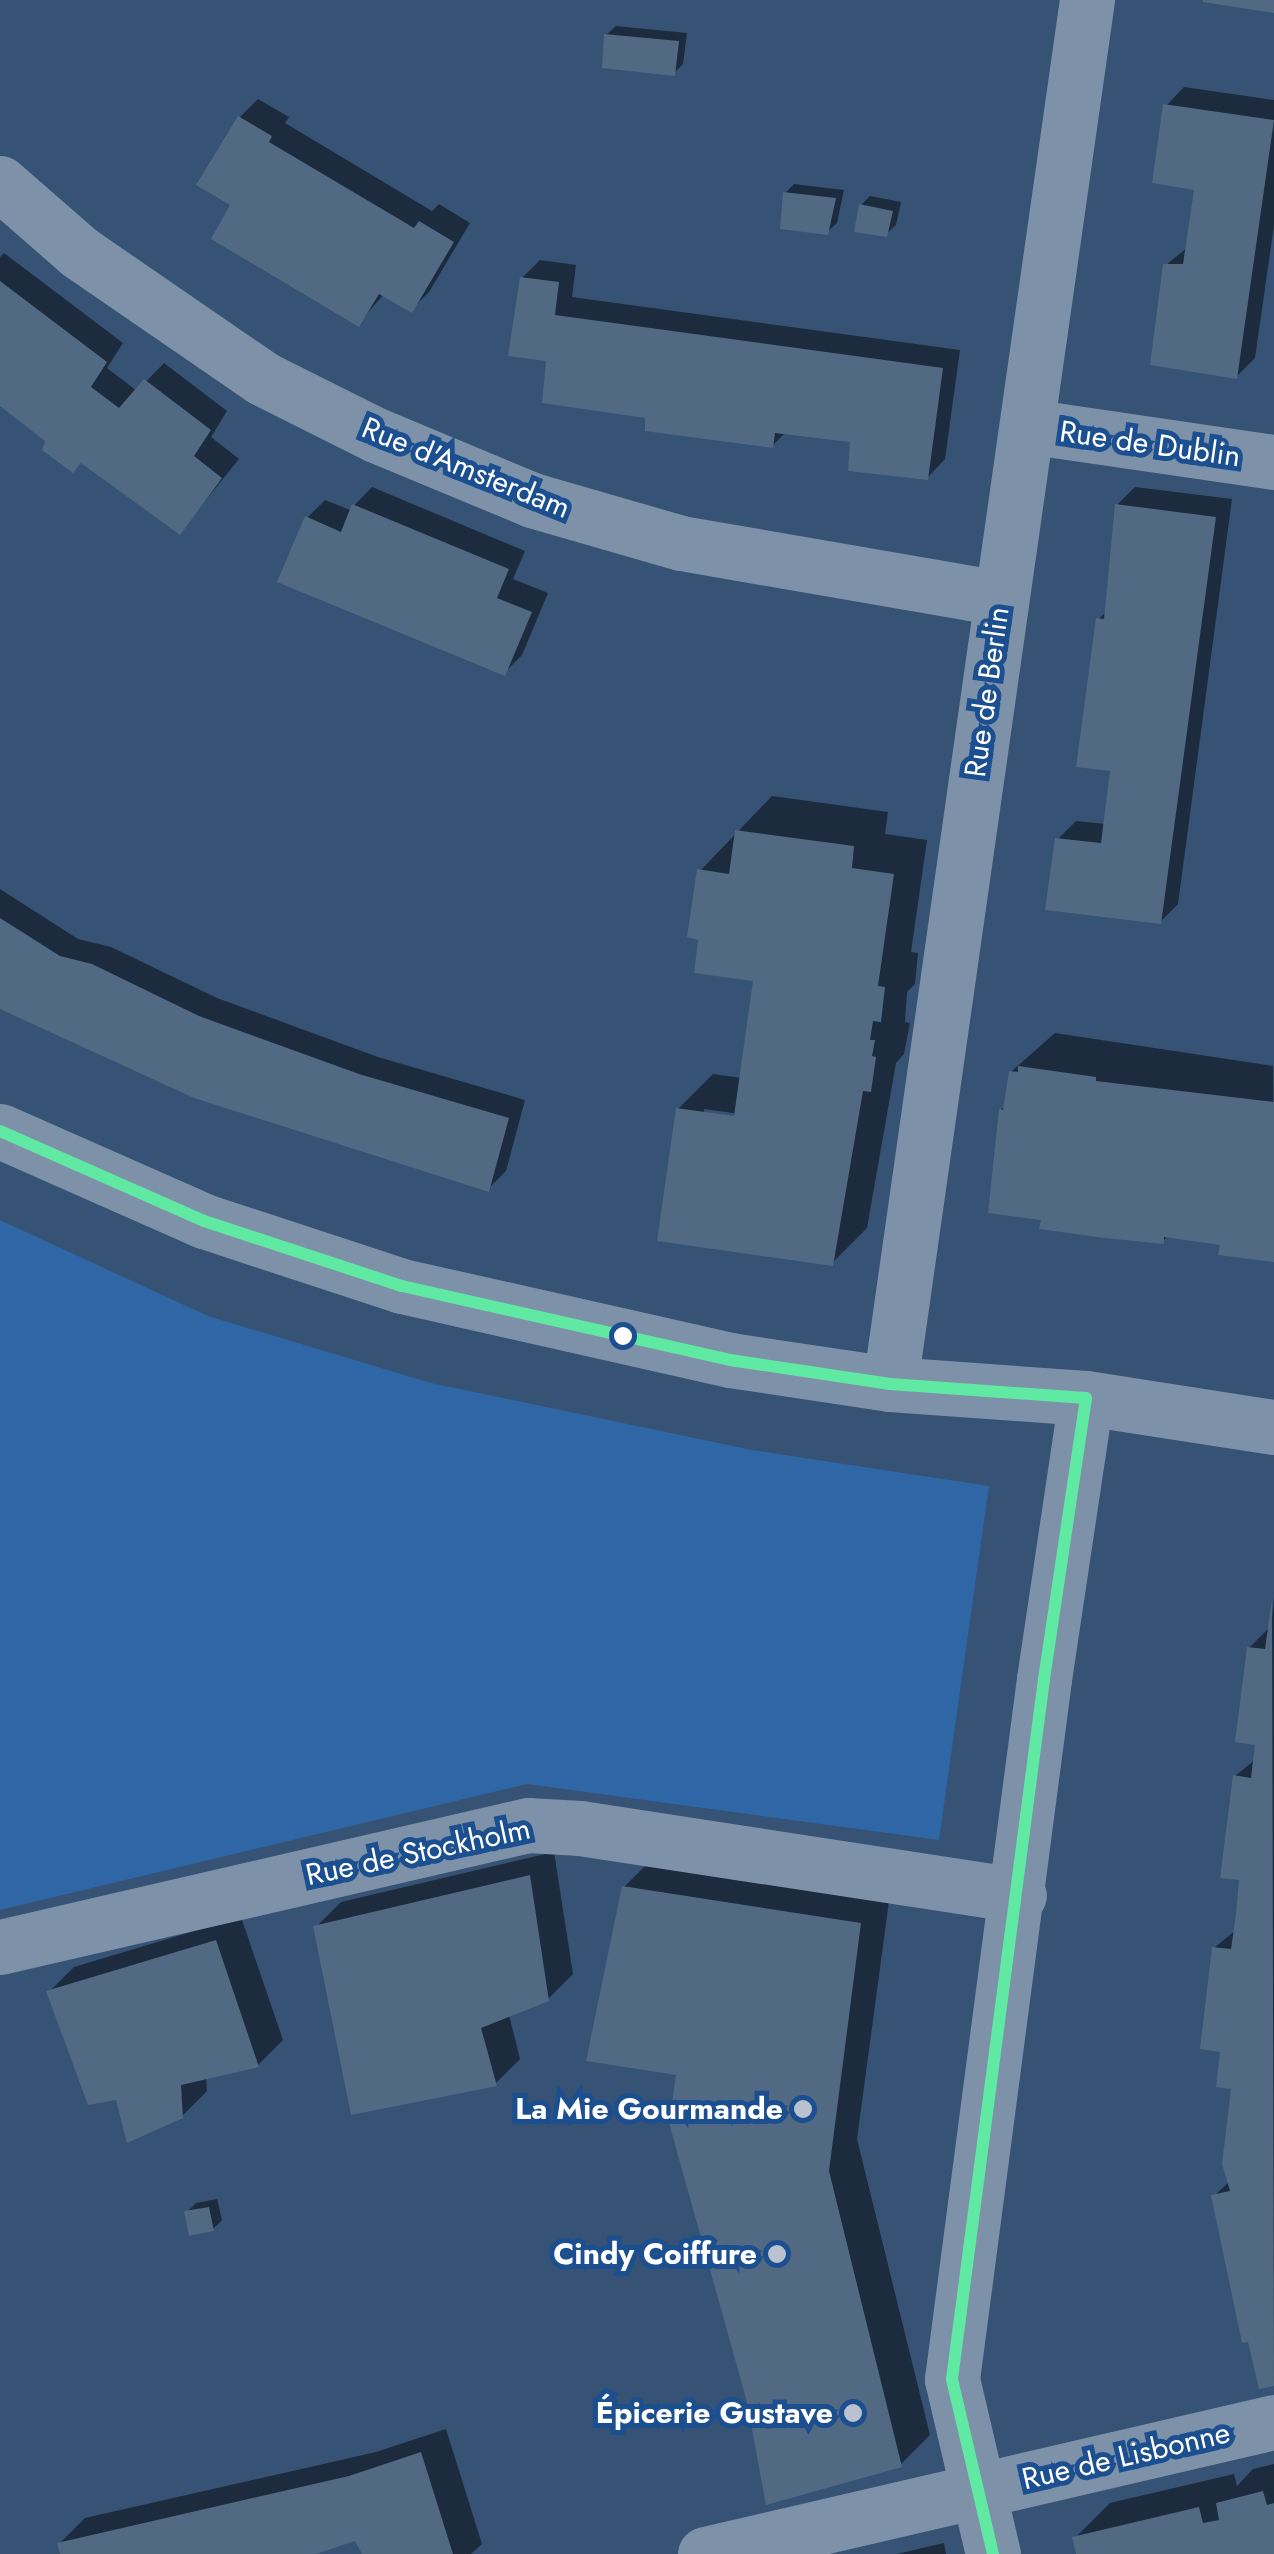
<!DOCTYPE html>
<html>
<head>
<meta charset="utf-8">
<style>
  body { margin:0 }
  #map { position:relative; width:1274px; height:2554px; overflow:hidden; background:#365274; font-family:Jost,sans-serif }
  div>[style] { position:absolute }
  .green>* { inset:0; background:#2f66a5 }
  .shadow>* { inset:0; background:#0007 }
  .building>* { inset:0; background:#526984 }
  .street>* { height:55px; margin:-27.5px; padding:0 27.5px; transform-origin:27.5px; border-radius:27.5px; background:#7d92a8 }
  .bus-1>* { height:12px; margin:-6px; padding:0 6px; transform-origin:6px; border-radius:6px; background:#60e9a3 }
  .dots>* { width:28px; height:28px; translate:-50% -50%; box-sizing:border-box; border:5px solid #1b4f8f; border-radius:50% }
  span { translate:-50% -50%; white-space:nowrap; text-align:center; line-height:1.15; -webkit-text-stroke:10px #1b4f8f; paint-order:stroke }
  .street-label { font-size:30px; color:#fff }
  .poi-label { font-size:30px; color:#fff; font-weight:700 }
  .right { translate:-100% -50%; text-align:right }
</style>
</head>
<body>
<div id="map">
  <div class="green">
    <i style="clip-path:polygon(0 1220px,208px 1316px,431px 1383px,752px 1450px,989px 1486px,939px 1840px,527px 1784px,0 1910px)"></i>
  </div>
  <div class="shadow">
    <i style="clip-path:polygon(616px 26px,687px 33px,683px 64px,674px 73px,606px 35px)"></i>
    <i style="clip-path:polygon(1184px 87px,1274px 100px,1274px 225px,1255px 358px,1237px 376px,1166px 265px,1188px 247px,1196px 188px,1166px 106px)"></i>
    <i style="clip-path:polygon(258px 99px,289px 117px,285px 123px,432px 211px,439px 204px,470px 223px,429px 292px,411px 310px,384px 294px,358px 324px,234px 204px,240px 117px)"></i>
    <i style="clip-path:polygon(794px 184px,844px 190px,837px 223px,827px 232px,785px 193px)"></i>
    <i style="clip-path:polygon(870px 196px,901px 202px,896px 225px,886px 234px,861px 205px)"></i>
    <i style="clip-path:polygon(4px 253px,123px 343px,107px 368px,137px 391px,164px 363px,227px 411px,211px 437px,239px 459px,180px 532px,0 403px,0 257px)"></i>
    <i style="clip-path:polygon(540px 260px,576px 265px,572px 297px,960px 350px,945px 459px,927px 478px,853px 440px,786px 432px,772px 446px,647px 416px,548px 359px,522px 278px)"></i>
    <i style="clip-path:polygon(372px 487px,525px 551px,513px 579px,548px 593px,522px 655px,504px 673px,307px 518px,325px 500px,350px 510px)"></i>
    <i style="clip-path:polygon(1135px 487px,1232px 499px,1178px 904px,1160px 922px,1058px 839px,1076px 821px,1106px 824px,1113px 769px,1099px 619px,1107px 611px,1117px 505px)"></i>
    <i style="clip-path:polygon(evenodd,772px 796px,888px 812px,885px 834px,927px 840px,911px 952px,918px 953px,915px 984px,907px 992px,905px 1022px,910px 1023px,904px 1054px,896px 1063px,867px 1228px,832px 1263px,678px 1109px,713px 1074px,742px 1078px,756px 979px,701px 938px,700px 871px,772px 796px,704px 1109px,747px 1115px,746px 1120px,704px 1114px,704px 1109px)"></i>
    <i style="clip-path:polygon(0 889px,78px 939px,111px 947px,217px 998px,378px 1057px,525px 1100px,506px 1171px,488px 1189px,0 1004px)"></i>
    <i style="clip-path:polygon(1055px 1033px,1273px 1066px,1274px 1259px,1222px 1243px,1168px 1235px,1163px 1241px,1044px 1218px,1001px 1110px,1006px 1105px,1011px 1072px)"></i>
    <i style="clip-path:polygon(1274px 1599px,1274px 2383px,1261px 2386px,1214px 2196px,1230px 2181px,1233px 2086px,1223px 2050px,1214px 1948px,1236px 1930px,1242px 1878px,1235px 1776px,1256px 1759px,1249px 1648px,1271px 1626px)"></i>
    <i style="clip-path:polygon(554px 1852px,573px 1974px,548px 1999px,509px 2015px,520px 2059px,495px 2084px,316px 1927px,341px 1902px)"></i>
    <i style="clip-path:polygon(654px 1857px,890px 1894px,857px 2139px,930px 2435px,900px 2465px,678px 2073px,624px 1887px)"></i>
    <i style="clip-path:polygon(241px 1917px,283px 2040px,258px 2065px,206px 2077px,207px 2091px,182px 2116px,118px 2098px,49px 1992px,74px 1967px)"></i>
    <i style="clip-path:polygon(217px 2199px,222px 2220px,213px 2229px,187px 2212px,196px 2203px)"></i>
    <i style="clip-path:polygon(446px 2429px,482px 2544px,471px 2554px,365px 2554px,356px 2538px,308px 2554px,63px 2554px,60px 2543px,85px 2518px,376px 2452px)"></i>
    <i style="clip-path:polygon(1274px 2464px,1274px 2554px,1079px 2554px,1075px 2538px,1110px 2503px,1234px 2474px,1237px 2486px,1253px 2469px)"></i>
    <i style="clip-path:polygon(944px 2543px,946px 2554px,897px 2554px)"></i>
  </div>
  <div class="building">
    <i style="clip-path:polygon(1203px 0,1274px 0,1274px 13px,1203px 2px)"></i>
    <i style="clip-path:polygon(604px 34px,679px 41px,675px 76px,602px 68px)"></i>
    <i style="clip-path:polygon(1163px 104px,1274px 120px,1237px 379px,1150px 365px,1163px 264px,1183px 264px,1194px 190px,1152px 183px)"></i>
    <i style="clip-path:polygon(238px 116px,272px 136px,269px 142px,414px 228px,419px 221px,454px 242px,412px 313px,379px 294px,359px 327px,211px 239px,230px 205px,196px 185px)"></i>
    <i style="clip-path:polygon(783px 192px,836px 198px,828px 235px,780px 229px)"></i>
    <i style="clip-path:polygon(859px 204px,893px 211px,887px 237px,854px 232px)"></i>
    <i style="clip-path:polygon(520px 277px,559px 282px,555px 315px,943px 368px,928px 480px,848px 471px,850px 442px,775px 433px,773px 448px,645px 431px,645px 418px,542px 403px,546px 361px,508px 356px)"></i>
    <i style="clip-path:polygon(0 281px,107px 362px,91px 387px,119px 408px,144px 379px,211px 430px,194px 456px,222px 478px,180px 535px,81px 463px,73px 473px,42px 450px,45px 441px,0 406px)"></i>
    <i style="clip-path:polygon(352px 504px,509px 569px,497px 598px,532px 612px,505px 676px,277px 582px,305px 516px,341px 532px)"></i>
    <i style="clip-path:polygon(1115px 504px,1216px 517px,1161px 924px,1045px 910px,1055px 838px,1101px 843px,1110px 771px,1076px 767px,1096px 618px,1104px 619px)"></i>
    <i style="clip-path:polygon(735px 830px,854px 846px,852px 868px,894px 874px,878px 986px,885px 987px,881px 1022px,873px 1021px,870px 1040px,875px 1040px,872px 1056px,876px 1057px,871px 1092px,863px 1091px,833px 1266px,657px 1241px,676px 1108px,734px 1116px,753px 981px,694px 973px,698px 940px,687px 937px,697px 869px,729px 874px)"></i>
    <i style="clip-path:polygon(0 918px,60px 956px,92px 964px,199px 1016px,359px 1074px,509px 1118px,489px 1192px,194px 1098px,0 1009px)"></i>
    <i style="clip-path:polygon(1018px 1066px,1096px 1077px,1096px 1081px,1274px 1102px,1274px 1262px,1218px 1255px,1220px 1245px,1164px 1237px,1164px 1244px,1105px 1238px,1039px 1229px,1041px 1220px,988px 1213px,999px 1109px,1003px 1110px,1009px 1071px,1018px 1072px)"></i>
    <i style="clip-path:polygon(1272px 1599px,1274px 2386px,1259px 2389px,1248px 2342px,1242px 2343px,1211px 2195px,1230px 2191px,1222px 2164px,1231px 2089px,1216px 2087px,1220px 2052px,1200px 2049px,1212px 1947px,1231px 1949px,1236px 1914px,1239px 1880px,1220px 1878px,1233px 1775px,1251px 1778px,1255px 1745px,1235px 1742px,1247px 1647px,1265px 1649px)"></i>
    <i style="clip-path:polygon(530px 1875px,549px 2001px,481px 2028px,497px 2086px,351px 2115px,313px 1926px)"></i>
    <i style="clip-path:polygon(622px 1886px,861px 1923px,829px 2171px,902px 2467px,766px 2505px,747px 2402px,669px 2123px,676px 2075px,586px 2061px)"></i>
    <i style="clip-path:polygon(216px 1940px,259px 2067px,181px 2085px,183px 2118px,127px 2143px,116px 2100px,88px 2105px,46px 1991px)"></i>
    <i style="clip-path:polygon(209px 2207px,214px 2231px,189px 2236px,184px 2211px)"></i>
    <i style="clip-path:polygon(421px 2452px,453px 2554px,362px 2554px,355px 2541px,316px 2554px,60px 2554px,57px 2543px,349px 2476px)"></i>
    <i style="clip-path:polygon(1263px 2491px,1267px 2505px,1274px 2503px,1274px 2554px,1076px 2554px,1072px 2537px,1199px 2507px,1203px 2523px,1219px 2520px,1216px 2503px)"></i>
  </div>
  <div class="street">
    <i style="left:0;top:183px;width:105px;rotate:41.1deg"></i>
    <i style="left:79px;top:252px;width:222px;rotate:34.5deg"></i>
    <i style="left:262px;top:378px;width:127px;rotate:26.6deg"></i>
    <i style="left:376px;top:435px;width:169px;rotate:22.6deg"></i>
    <i style="left:532px;top:500px;width:155px;rotate:16.1deg"></i>
    <i style="left:681px;top:543px;width:324px;rotate:9.8deg"></i>
    <i style="left:1027px;top:426px;width:250px;rotate:8.3deg"></i>
    <i style="left:0;top:1131px;width:223px;rotate:23.8deg"></i>
    <i style="left:204px;top:1221px;width:208px;rotate:18.2deg"></i>
    <i style="left:402px;top:1286px;width:336px;rotate:12.7deg"></i>
    <i style="left:730px;top:1360px;width:162px;rotate:8.5deg"></i>
    <i style="left:890px;top:1384px;width:196px;rotate:4.1deg"></i>
    <i style="left:1086px;top:1398px;width:190px;rotate:8.8deg"></i>
    <i style="left:890px;top:1384px;width:1398px;rotate:-81.9deg"></i>
    <i style="left:0;top:1947px;width:542px;rotate:-13.01deg"></i>
    <i style="left:528px;top:1825px;width:52px;rotate:3.3deg"></i>
    <i style="left:580px;top:1828px;width:444px;rotate:8.7deg"></i>
    <i style="left:705px;top:2554px;width:584px;rotate:-13.06deg"></i>
    <i style="left:993px;top:2554px;width:180px;rotate:-103.2deg"></i>
    <i style="left:952px;top:2379px;width:706px;rotate:-82.51deg"></i>
    <i style="left:1044px;top:1679px;width:284px;rotate:-81.5deg"></i>
  </div>
  <div class="bus-1">
    <i style="left:0;top:1131px;width:223px;rotate:23.8deg"></i>
    <i style="left:204px;top:1221px;width:208px;rotate:18.2deg"></i>
    <i style="left:402px;top:1286px;width:336px;rotate:12.7deg"></i>
    <i style="left:730px;top:1360px;width:162px;rotate:8.5deg"></i>
    <i style="left:890px;top:1384px;width:196px;rotate:4.1deg"></i>
    <i style="left:993px;top:2554px;width:180px;rotate:-103.2deg"></i>
    <i style="left:952px;top:2379px;width:706px;rotate:-82.51deg"></i>
    <i style="left:1044px;top:1679px;width:284px;rotate:-81.5deg"></i>
  </div>
  <div class="dots">
    <i style="left:623px;top:1336px;background:#fff"></i>
    <i style="left:803px;top:2109px;background:#b9c2ce"></i>
    <i style="left:777px;top:2254px;background:#b9c2ce"></i>
    <i style="left:853px;top:2413px;background:#b9c2ce"></i>
  </div>
  <div class="street-label">
    <span style="left:1150px;top:444px;rotate:8deg">Rue de Dublin</span>
    <span style="left:466px;top:468px;rotate:22deg">Rue d'Amsterdam</span>
    <span style="left:987px;top:692px;rotate:-82deg">Rue de Berlin</span>
    <span style="left:418px;top:1852px;rotate:-12deg">Rue de Stockholm</span>
    <span style="left:1126px;top:2456px;rotate:-13deg">Rue de Lisbonne</span>
  </div>
  <div class="poi-label">
    <span class="right" style="left:783px;top:2109px">La Mie Gourmande</span>
    <span class="right" style="left:757px;top:2254px">Cindy Coiffure</span>
    <span class="right" style="left:833px;top:2413px">Épicerie Gustave</span>
  </div>
</div>
</body>
</html>
